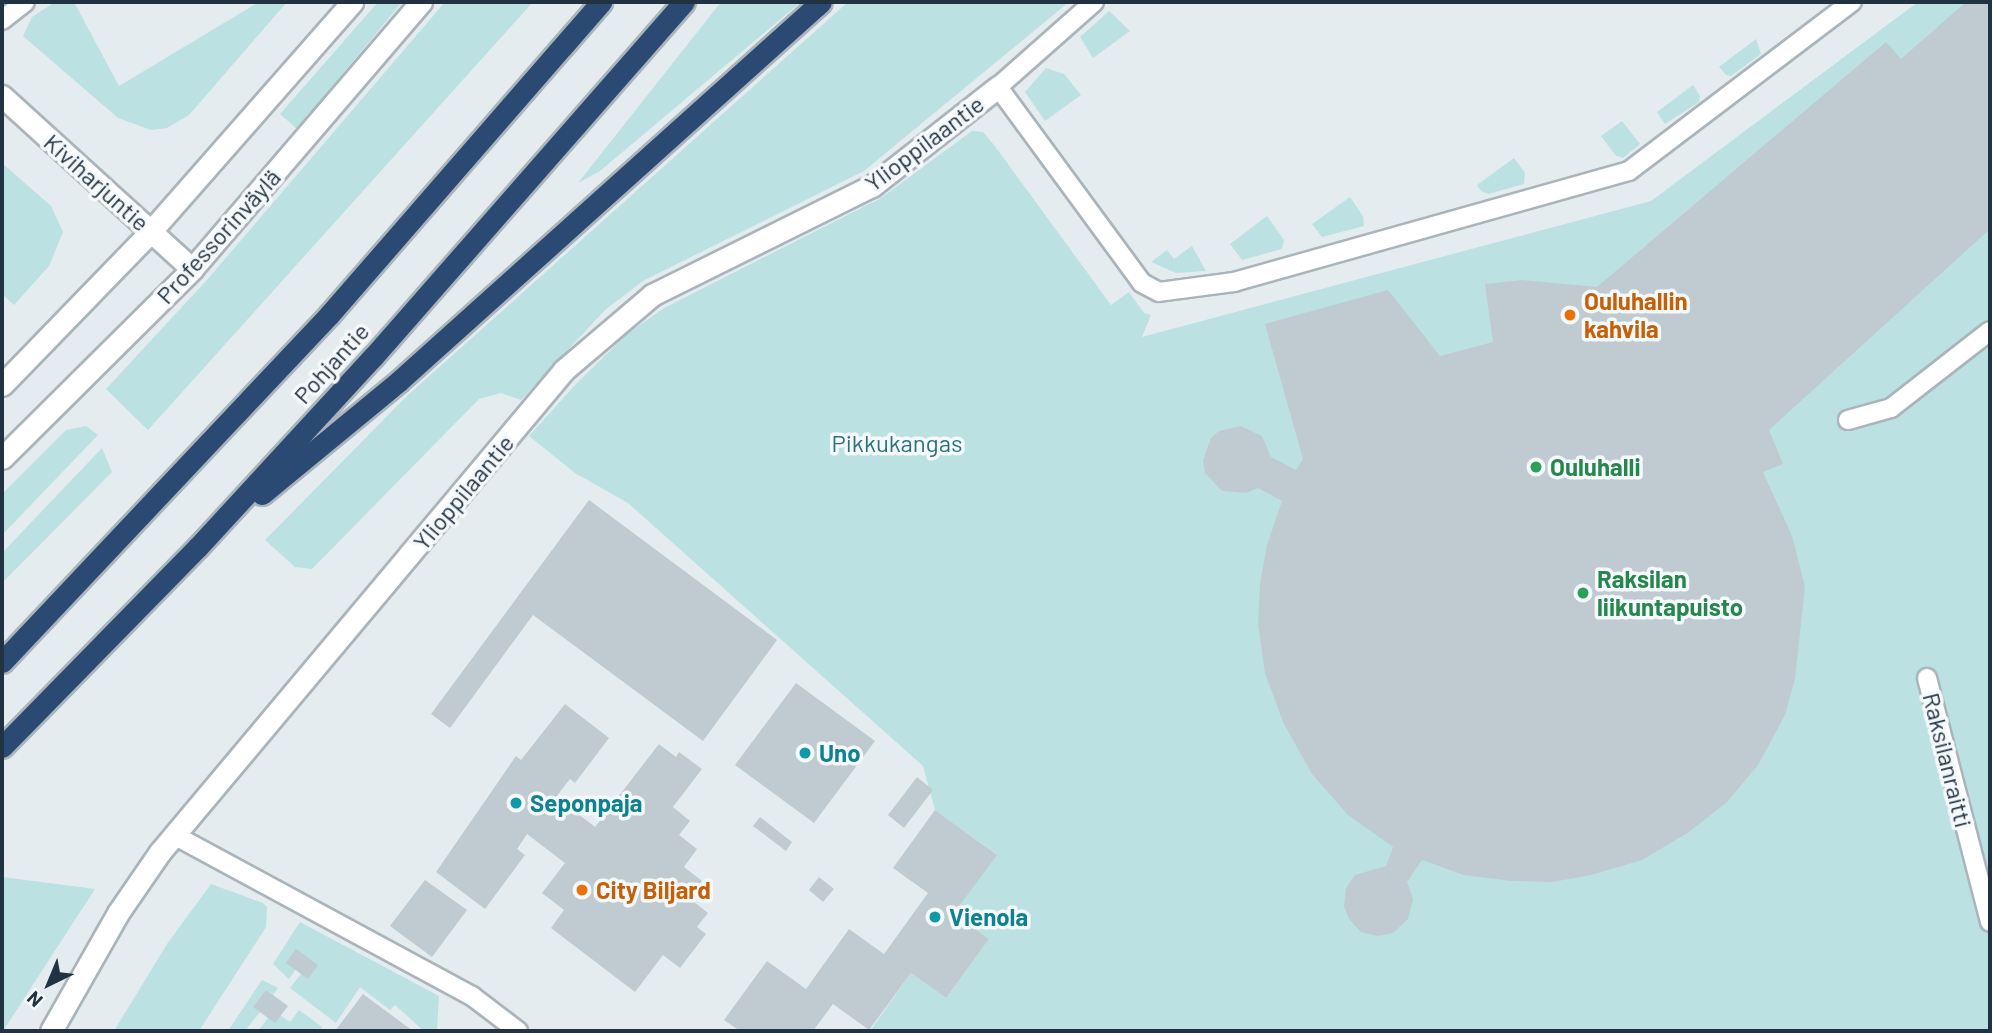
<!DOCTYPE html>
<html>
<head>
<meta charset="utf-8">
<style>
  body { margin:0 }
  #map { position:relative; width:1992px; height:1033px; overflow:hidden; background:#e4ecef; font-family:Barlow,sans-serif }
  div>[style] { position:absolute }
  .green>* { inset:0; background:#bbe1e2 }
  .building>* { inset:0; background:#bfcbd0 }
  .roads { filter:drop-shadow(2px 0 #aab4bb) drop-shadow(-2px 0 #aab4bb) drop-shadow(0 2px #aab4bb) drop-shadow(0 -2px #aab4bb) }
  .lane>* { height:18px; margin:-9px; padding:0 9px; transform-origin:9px; border-radius:9px; background:#fff }
  .street>* { height:21px; margin:-10.5px; padding:0 10.5px; transform-origin:10.5px; border-radius:10.5px; background:#fff }
  .secondary>* { height:21px; margin:-10.5px; padding:0 10.5px; transform-origin:10.5px; border-radius:10.5px; background:#fff }
  .highway>* { height:21px; margin:-10.5px; padding:0 10.5px; transform-origin:10.5px; border-radius:10.5px; background:#2a4a73 }
  .dots>* { width:19px; height:19px; translate:-50% -50%; box-sizing:border-box; border:4px solid #f6f9fb; border-radius:50% }
  span { translate:-50% -50%; white-space:nowrap; text-align:center; line-height:1.15; -webkit-text-stroke:7px #f6f9fb; paint-order:stroke }
  .street-label { font-size:24px; color:#213343 }
  .food-label { font-size:24px; color:#c56008; font-weight:700 }
  .left { translate:0 -50%; text-align:left }
  .park-label { font-size:24px; color:#27727f }
  .leisure-label { font-size:24px; color:#27864d; font-weight:700 }
  .culture-label { font-size:24px; color:#0d838f; font-weight:700 }
  .frame { position:absolute; inset:0; border:4px solid #213343; pointer-events:none }
  .north { position:absolute; left:14px; top:949px; width:70px; height:70px; -webkit-text-stroke:5px #f6f9fb; paint-order:stroke; rotate:223deg; font-size:19px; font-weight:700; line-height:28px; text-align:center; color:#213343 }
  .north::after { content:''; display:block; margin:auto; width:24px; height:32px; background:#213343; clip-path:polygon(50% 0,100% 100%,50% 72%,0 100%) }
</style>
</head>
<body>
<div id="map">
  <div class="green">
    <i style="clip-path:polygon(55px 2px,74px 2px,119px 86px,259px 2px,287px 2px,189px 115px,167px 128px,151px 130px,118px 118px,23px 36px,32px 17px)"></i>
    <i style="clip-path:polygon(378px 2px,402px 2px,297px 129px,280px 114px)"></i>
    <i style="clip-path:polygon(445px 2px,533px 2px,148px 430px,106px 389px,206px 281px)"></i>
    <i style="clip-path:polygon(721px 2px,801px 2px,600px 171px,578px 183px)"></i>
    <i style="clip-path:polygon(848px 2px,1069px 2px,864px 171px,643px 281px,605px 310px,521px 400px,501px 393px,479px 399px,312px 569px,295px 567px,265px 540px,408px 395px)"></i>
    <i style="clip-path:polygon(1918px 2px,1990px 2px,1990px 1031px,870px 1031px,911px 973px,946px 998px,989px 939px,954px 913px,996px 854px,935px 810px,923px 766px,628px 503px,575px 473px,529px 436px,577px 383px,627px 334px,664px 308px,881px 198px,972px 131px,983px 132px,994px 145px,1111px 305px,1129px 292px,1144px 313px,1151px 315px,1142px 337px,1651px 201px)"></i>
    <i style="clip-path:polygon(1109px 11px,1130px 31px,1093px 58px,1080px 37px)"></i>
    <i style="clip-path:polygon(1756px 39px,1761px 54px,1731px 76px,1726px 75px,1719px 67px)"></i>
    <i style="clip-path:polygon(1046px 68px,1064px 74px,1081px 95px,1045px 121px,1025px 92px)"></i>
    <i style="clip-path:polygon(1693px 85px,1700px 96px,1699px 102px,1665px 124px,1657px 112px)"></i>
    <i style="clip-path:polygon(1622px 121px,1640px 144px,1623px 158px,1616px 156px,1601px 136px)"></i>
    <i style="clip-path:polygon(1514px 158px,1525px 173px,1524px 184px,1488px 194px,1481px 191px,1477px 185px)"></i>
    <i style="clip-path:polygon(2px 163px,51px 206px,63px 232px,49px 266px,14px 305px,2px 294px)"></i>
    <i style="clip-path:polygon(1350px 197px,1363px 216px,1364px 226px,1322px 237px,1312px 224px)"></i>
    <i style="clip-path:polygon(1267px 216px,1284px 240px,1282px 249px,1242px 260px,1230px 244px)"></i>
    <i style="clip-path:polygon(1192px 246px,1206px 271px,1176px 273px,1151px 262px,1167px 250px,1174px 259px)"></i>
    <i style="clip-path:polygon(86px 426px,98px 435px,2px 535px,2px 494px,66px 430px)"></i>
    <i style="clip-path:polygon(102px 448px,112px 472px,2px 583px,2px 553px)"></i>
    <i style="clip-path:polygon(2px 877px,95px 889px,3px 1031px,2px 1031px)"></i>
    <i style="clip-path:polygon(211px 884px,263px 903px,267px 907px,266px 927px,199px 1031px,114px 1031px,167px 944px)"></i>
    <i style="clip-path:polygon(300px 922px,439px 996px,437px 1031px,424px 1031px,395px 1005px,390px 1010px,360px 987px,336px 1023px,290px 988px,301px 974px,296px 969px,289px 979px,273px 964px)"></i>
    <i style="clip-path:polygon(262px 980px,278px 988px,273px 995px,266px 990px,254px 1007px,260px 1012px,245px 1031px,228px 1031px)"></i>
    <i style="clip-path:polygon(299px 1010px,322px 1027px,319px 1031px,258px 1031px,268px 1018px,280px 1015px,290px 1022px)"></i>
  </div>
  <div class="building">
    <i style="clip-path:polygon(1966px 2px,1990px 2px,1990px 229px,1769px 430px,1783px 464px,1763px 472px,1792px 536px,1805px 586px,1795px 679px,1785px 715px,1758px 765px,1726px 803px,1689px 832px,1642px 860px,1591px 875px,1552px 882px,1512px 881px,1464px 875px,1422px 860px,1407px 882px,1413px 899px,1408px 919px,1393px 933px,1378px 936px,1361px 932px,1349px 919px,1344px 906px,1346px 888px,1355px 875px,1386px 866px,1393px 847px,1348px 815px,1312px 774px,1283px 722px,1265px 673px,1258px 624px,1260px 584px,1267px 545px,1282px 501px,1258px 488px,1246px 493px,1222px 491px,1205px 473px,1203px 461px,1211px 438px,1219px 431px,1241px 426px,1262px 436px,1271px 457px,1296px 470px,1303px 459px,1265px 324px,1388px 290px,1440px 356px,1493px 342px,1485px 284px,1522px 280px,1597px 287px,1886px 42px,1901px 59px)"></i>
    <i style="clip-path:polygon(589px 500px,777px 640px,703px 741px,533px 615px,450px 728px,431px 714px)"></i>
    <i style="clip-path:polygon(796px 683px,875px 741px,814px 823px,735px 765px)"></i>
    <i style="clip-path:polygon(565px 704px,609px 738px,575px 783px,570px 779px,556px 797px,595px 827px,659px 744px,676px 757px,679px 752px,702px 769px,673px 807px,690px 821px,679px 835px,697px 849px,684px 867px,702px 881px,689px 898px,708px 913px,697px 927px,706px 934px,680px 968px,663px 955px,635px 992px,551px 928px,564px 910px,542px 893px,565px 863px,527px 834px,517px 849px,525px 855px,485px 909px,436px 872px,516px 756px,521px 760px)"></i>
    <i style="clip-path:polygon(917px 777px,933px 790px,904px 828px,888px 815px)"></i>
    <i style="clip-path:polygon(935px 810px,997px 855px,954px 913px,989px 939px,946px 998px,911px 973px,869px 1030px,833px 1004px,813px 1031px,740px 1031px,724px 1020px,767px 961px,806px 989px,849px 929px,884px 954px,928px 893px,893px 868px)"></i>
    <i style="clip-path:polygon(760px 817px,792px 842px,786px 851px,753px 826px)"></i>
    <i style="clip-path:polygon(819px 877px,834px 889px,823px 902px,809px 890px)"></i>
    <i style="clip-path:polygon(425px 880px,467px 910px,432px 957px,390px 926px)"></i>
    <i style="clip-path:polygon(296px 949px,318px 965px,308px 979px,286px 963px)"></i>
    <i style="clip-path:polygon(266px 990px,288px 1006px,275px 1023px,253px 1007px)"></i>
    <i style="clip-path:polygon(363px 994px,413px 1031px,335px 1031px)"></i>
  </div>
  <div class="roads">
    <div class="lane">
      <i style="left:1094px;top:2px;width:128px;rotate:138.5deg"></i>
      <i style="left:998px;top:87px;width:243px;rotate:53.7deg"></i>
      <i style="left:1142px;top:283px;width:19px;rotate:28deg"></i>
      <i style="left:1159px;top:292px;width:76px;rotate:-7.6deg"></i>
      <i style="left:1234px;top:282px;width:410px;rotate:-15.7deg"></i>
      <i style="left:1629px;top:171px;width:280px;rotate:-37.2deg"></i>
      <i style="left:2px;top:20px;width:29px;rotate:-38deg"></i>
      <i style="left:1848px;top:420px;width:45px;rotate:-15.6deg"></i>
      <i style="left:1891px;top:408px;width:125px;rotate:-37.9deg"></i>
      <i style="left:1927px;top:678px;width:252px;rotate:75.5deg"></i>
      <i style="left:174px;top:835px;width:339px;rotate:28.4deg"></i>
      <i style="left:472px;top:996px;width:58px;rotate:37.3deg"></i>
    </div>
    <div class="street">
      <i style="left:2px;top:96px;width:257px;rotate:42.3deg"></i>
      <i style="left:51px;top:1031px;width:136px;rotate:-60.4deg"></i>
      <i style="left:118px;top:913px;width:74px;rotate:-55.5deg"></i>
      <i style="left:160px;top:852px;width:629px;rotate:-50.03deg"></i>
      <i style="left:564px;top:370px;width:116px;rotate:-40.4deg"></i>
      <i style="left:652px;top:295px;width:246px;rotate:-26.4deg"></i>
      <i style="left:872px;top:186px;width:160px;rotate:-38.2deg"></i>
    </div>
    <div class="secondary">
      <i style="left:2px;top:385px;width:214px;rotate:-45.9deg"></i>
      <i style="left:151px;top:231px;width:305px;rotate:-48.7deg"></i>
      <i style="left:2px;top:458px;width:268px;rotate:-44.8deg"></i>
      <i style="left:192px;top:269px;width:352px;rotate:-49.4deg"></i>
    </div>
    <div class="highway">
      <i style="left:262px;top:494px;width:178px;rotate:-39.5deg"></i>
      <i style="left:399px;top:381px;width:567px;rotate:-41.93deg"></i>
      <i style="left:2px;top:662px;width:477px;rotate:-46.7deg"></i>
      <i style="left:329px;top:315px;width:415px;rotate:-49deg"></i>
      <i style="left:2px;top:747px;width:280px;rotate:-45.6deg"></i>
      <i style="left:198px;top:547px;width:258px;rotate:-47.4deg"></i>
      <i style="left:373px;top:357px;width:472px;rotate:-48.8deg"></i>
    </div>
  </div>
  <div class="dots">
    <i style="left:1570px;top:315px;background:#e8710a"></i>
    <i style="left:1536px;top:467px;background:#2e9e5b"></i>
    <i style="left:1583px;top:593px;background:#2e9e5b"></i>
    <i style="left:805px;top:753px;background:#0f9aa8"></i>
    <i style="left:516px;top:803px;background:#0f9aa8"></i>
    <i style="left:582px;top:890px;background:#e8710a"></i>
    <i style="left:935px;top:917px;background:#0f9aa8"></i>
  </div>
  <div class="street-label">
    <span style="left:924px;top:143px;rotate:-37deg">Ylioppilaantie</span>
    <span style="left:97px;top:182px;rotate:42deg">Kiviharjuntie</span>
    <span style="left:218px;top:236px;rotate:-48deg">Professorinväylä</span>
    <span style="left:331px;top:363px;rotate:-48deg">Pohjantie</span>
    <span style="left:463px;top:492px;rotate:-50deg">Ylioppilaantie</span>
    <span style="left:1948px;top:760px;rotate:76deg">Raksilanraitti</span>
  </div>
  <div class="food-label">
    <span class="left" style="left:1584px;top:315px">Ouluhallin<br>kahvila</span>
    <span class="left" style="left:596px;top:890px">City Biljard</span>
  </div>
  <div class="park-label">
    <span style="left:897px;top:443px">Pikkukangas</span>
  </div>
  <div class="leisure-label">
    <span class="left" style="left:1550px;top:467px">Ouluhalli</span>
    <span class="left" style="left:1597px;top:593px">Raksilan<br>liikuntapuisto</span>
  </div>
  <div class="culture-label">
    <span class="left" style="left:819px;top:753px">Uno</span>
    <span class="left" style="left:530px;top:803px">Seponpaja</span>
    <span class="left" style="left:949px;top:917px">Vienola</span>
  </div>
  <div class="frame"></div>
  <div class="north">N</div>
</div>
</body>
</html>
